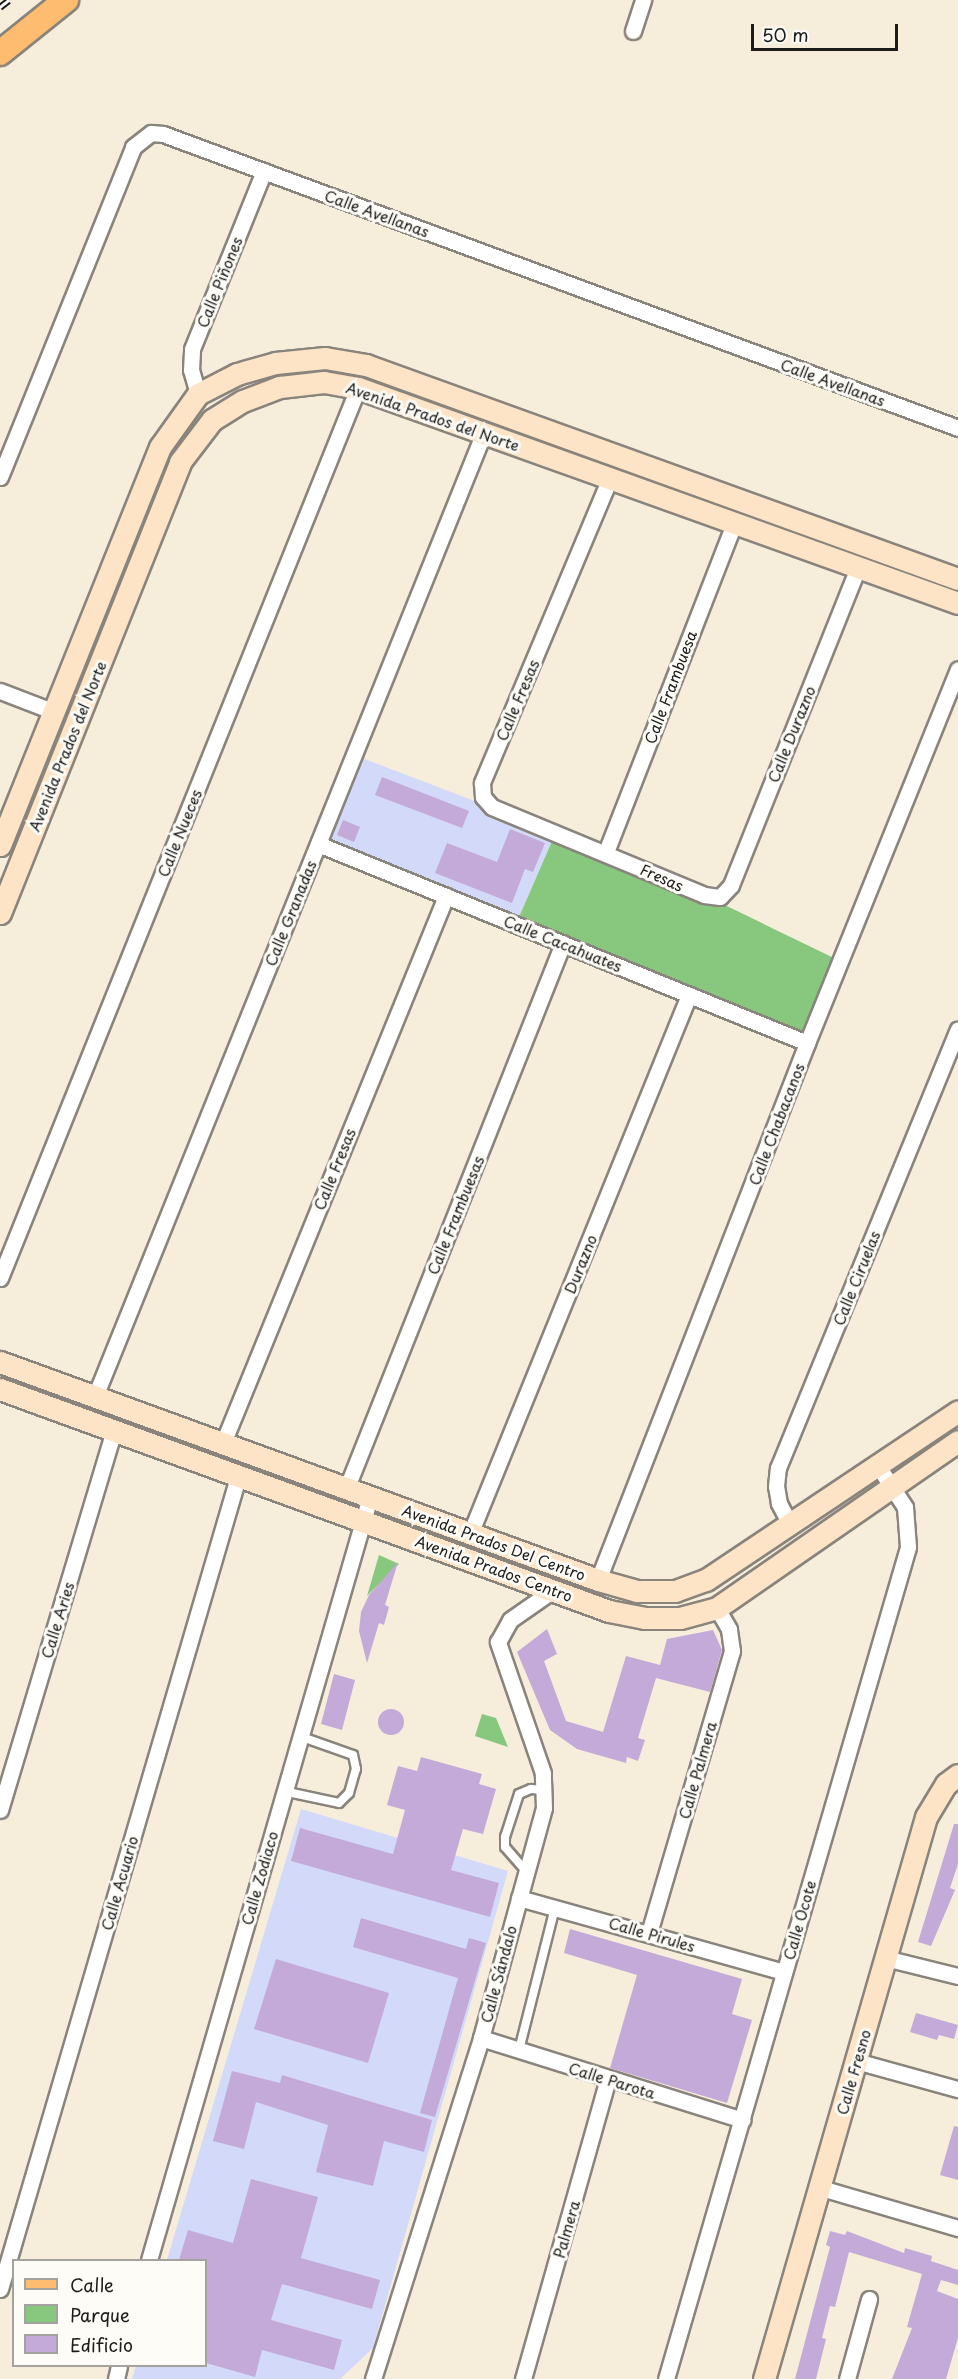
<!DOCTYPE html>
<html>
<head>
<meta charset="utf-8">
<style>
  body { margin:0 }
  #map { position:relative; width:958px; height:2379px; overflow:hidden; background:#f6eddb; font-family:"Playpen Sans",sans-serif }
  div>[style] { position:absolute }
  .built>* { inset:0; background:#d3d9f9 }
  .green>* { inset:0; background:#87c77e }
  .building>* { inset:0; background:#c4aad8 }
  .round { border-radius:50% }
  .roads { filter:drop-shadow(2px 0 #89847c) drop-shadow(-2px 0 #89847c) drop-shadow(0 2px #89847c) drop-shadow(0 -2px #89847c) }
  .lane>* { height:8px; margin:-4px; padding:0 4px; transform-origin:4px; border-radius:4px; background:#fff }
  .street>* { height:15px; margin:-7.5px; padding:0 7.5px; transform-origin:7.5px; border-radius:7.5px; background:#fff }
  .secondary>* { height:21px; margin:-10.5px; padding:0 10.5px; transform-origin:10.5px; border-radius:10.5px; background:#fee4c6 }
  .primary>* { height:24px; margin:-12px; padding:0 12px; transform-origin:12px; border-radius:12px; background:#fdbc70 }
  .rail>* { height:7px; margin-top:-3.5px; transform-origin:0; background:repeating-linear-gradient(90deg,#fdfcf7 0 14px,#1c1c1c 0 28px); box-sizing:border-box; border-block:2px solid #1c1c1c }
  span { translate:-50% -50%; white-space:nowrap; text-align:center; line-height:1.15; -webkit-text-stroke:6px #fdfcf7; paint-order:stroke }
  .street-label { font-size:15px; color:#1c1c1c }
  .legend { position:absolute; left:12px; top:2259px; width:195px; height:108px; box-sizing:border-box; background:#fdfcf7; border:2px solid #a3a29f; margin:0; padding:8px 10px; list-style:none; font-size:18px; color:#1c1c1c }
  .legend li { display:flex; align-items:center; gap:12px; height:30px }
  .legend b { width:30px; border:2px solid #a3a29f }
  .scale { position:absolute; left:751px; top:24px; width:147px; height:27px; box-sizing:border-box; border:3px solid #1c1c1c; border-top:0; padding-left:8px; font-size:18px; line-height:21px; white-space:nowrap; color:#1c1c1c; -webkit-text-stroke:4px #fdfcf7; paint-order:stroke }
</style>
</head>
<body>
<div id="map">
  <div class="built">
    <i style="clip-path:polygon(354px 755px,556px 832px,516px 924px,318px 844px)"></i>
    <i style="clip-path:polygon(301px 1809px,508px 1871px,373px 2348px,340px 2379px,132px 2379px,136px 2366px,206px 2366px,206px 2260px,167px 2260px)"></i>
  </div>
  <div class="green">
    <i style="clip-path:polygon(556px 832px,704px 895px,840px 961px,807px 1043px,516px 924px)"></i>
    <i style="clip-path:polygon(379px 1555px,399px 1564px,367px 1596px)"></i>
    <i style="clip-path:polygon(482px 1714px,496px 1718px,508px 1747px,475px 1736px)"></i>
  </div>
  <div class="building">
    <i style="clip-path:polygon(382px 777px,469px 811px,462px 828px,375px 795px)"></i>
    <i style="clip-path:polygon(343px 820px,360px 827px,354px 842px,337px 835px)"></i>
    <i style="clip-path:polygon(510px 829px,545px 843px,533px 872px,525px 869px,512px 903px,435px 873px,447px 843px,497px 862px)"></i>
    <i style="clip-path:polygon(398px 1562px,385px 1605px,389px 1607px,384px 1625px,379px 1623px,367px 1663px,359px 1631px,361px 1612px,369px 1595px)"></i>
    <i style="clip-path:polygon(547px 1629px,557px 1654px,544px 1661px,566px 1721px,603px 1732px,626px 1656px,660px 1665px,667px 1639px,713px 1630px,722px 1650px,710px 1692px,656px 1678px,638px 1738px,645px 1740px,638px 1761px,627px 1757px,626px 1763px,577px 1749px,550px 1730px,517px 1652px)"></i>
    <i style="clip-path:polygon(334px 1674px,355px 1680px,342px 1730px,321px 1724px)"></i>
    <i class="round" style="left:378px;top:1709px;width:26px;height:26px"></i>
    <i style="clip-path:polygon(421px 1757px,482px 1774px,479px 1784px,496px 1789px,483px 1834px,463px 1829px,451px 1870px,499px 1883px,490px 1917px,291px 1861px,300px 1828px,393px 1854px,405px 1810px,387px 1805px,398px 1766px,417px 1771px)"></i>
    <i style="clip-path:polygon(954px 1824px,958px 1824px,958px 1864px,950px 1888px,955px 1890px,931px 1946px,918px 1942px)"></i>
    <i style="clip-path:polygon(361px 1918px,466px 1949px,469px 1938px,486px 1943px,435px 2117px,420px 2113px,458px 1978px,353px 1947px)"></i>
    <i style="clip-path:polygon(570px 1929px,742px 1979px,732px 2014px,752px 2020px,727px 2103px,610px 2068px,637px 1975px,564px 1953px)"></i>
    <i style="clip-path:polygon(276px 1959px,389px 1993px,368px 2063px,254px 2029px)"></i>
    <i style="clip-path:polygon(916px 2013px,958px 2025px,954px 2039px,939px 2035px,937px 2040px,910px 2032px)"></i>
    <i style="clip-path:polygon(232px 2071px,280px 2083px,282px 2075px,432px 2120px,424px 2152px,384px 2141px,373px 2186px,316px 2172px,328px 2125px,256px 2102px,244px 2149px,213px 2141px)"></i>
    <i style="clip-path:polygon(954px 2126px,958px 2127px,958px 2180px,940px 2175px)"></i>
    <i style="clip-path:polygon(251px 2179px,318px 2197px,301px 2258px,380px 2280px,372px 2309px,282px 2284px,271px 2320px,342px 2340px,334px 2370px,262px 2350px,255px 2377px,206px 2363px,206px 2260px,179px 2260px,188px 2230px,233px 2243px)"></i>
    <i style="clip-path:polygon(830px 2231px,845px 2235px,847px 2231px,904px 2253px,905px 2248px,932px 2256px,931px 2261px,958px 2270px,958px 2285px,941px 2280px,937px 2291px,958px 2299px,958px 2338px,946px 2379px,892px 2379px,912px 2328px,907px 2327px,922px 2274px,849px 2252px,835px 2307px,830px 2306px,822px 2338px,826px 2339px,816px 2379px,795px 2379px,830px 2247px,826px 2245px)"></i>
  </div>
  <div class="roads">
    <div class="lane">
      <i style="left:283px;top:1791px;width:57px;rotate:12.1deg"></i>
      <i style="left:339px;top:1803px;width:14px;rotate:-45deg"></i>
      <i style="left:349px;top:1793px;width:25px;rotate:-74deg"></i>
      <i style="left:356px;top:1769px;width:14px;rotate:-102deg"></i>
      <i style="left:353px;top:1755px;width:57px;rotate:-160.6deg"></i>
      <i style="left:525px;top:1870px;width:30px;rotate:-131deg"></i>
      <i style="left:505px;top:1847px;width:10px;rotate:-90deg"></i>
      <i style="left:505px;top:1837px;width:45px;rotate:-72deg"></i>
      <i style="left:519px;top:1794px;width:13px;rotate:-23deg"></i>
      <i style="left:531px;top:1789px;width:13px;rotate:4deg"></i>
      <i style="left:519px;top:2050px;width:146px;rotate:-75.8deg"></i>
    </div>
    <div class="street">
      <i style="left:633px;top:31px;width:33px;rotate:-72deg"></i>
      <i style="left:198px;top:394px;width:25px;rotate:-106deg"></i>
      <i style="left:191px;top:370px;width:21px;rotate:-87deg"></i>
      <i style="left:192px;top:349px;width:192px;rotate:-68deg"></i>
      <i style="left:0;top:477px;width:356px;rotate:-68deg"></i>
      <i style="left:133px;top:147px;width:23px;rotate:-38deg"></i>
      <i style="left:151px;top:133px;width:12px;rotate:5deg"></i>
      <i style="left:163px;top:134px;width:848px;rotate:20.29deg"></i>
      <i style="left:610px;top:478px;width:331px;rotate:112.8deg"></i>
      <i style="left:482px;top:783px;width:14px;rotate:86deg"></i>
      <i style="left:483px;top:797px;width:13px;rotate:48deg"></i>
      <i style="left:492px;top:807px;width:230px;rotate:22.5deg"></i>
      <i style="left:704px;top:895px;width:16px;rotate:7deg"></i>
      <i style="left:720px;top:897px;width:16px;rotate:-47deg"></i>
      <i style="left:731px;top:885px;width:341px;rotate:-68.2deg"></i>
      <i style="left:0;top:691px;width:56px;rotate:21deg"></i>
      <i style="left:318px;top:844px;width:528px;rotate:22.14deg"></i>
      <i style="left:606px;top:852px;width:353px;rotate:-68.7deg"></i>
      <i style="left:0;top:1278px;width:959px;rotate:-68.09deg"></i>
      <i style="left:96px;top:1394px;width:1037px;rotate:-68.03deg"></i>
      <i style="left:223px;top:1443px;width:591px;rotate:-67.82deg"></i>
      <i style="left:347px;top:1487px;width:585px;rotate:-68.34deg"></i>
      <i style="left:791px;top:1526px;width:26px;rotate:-118deg"></i>
      <i style="left:779px;top:1503px;width:17px;rotate:-100deg"></i>
      <i style="left:776px;top:1486px;width:18px;rotate:-84deg"></i>
      <i style="left:778px;top:1468px;width:474px;rotate:-67.7deg"></i>
      <i style="left:470px;top:1534px;width:582px;rotate:-67.89deg"></i>
      <i style="left:598px;top:1580px;width:576px;rotate:-68.73deg"></i>
      <i style="left:807px;top:1043px;width:403px;rotate:-68deg"></i>
      <i style="left:0;top:1810px;width:397px;rotate:-73.3deg"></i>
      <i style="left:519px;top:1898px;width:275px;rotate:15.6deg"></i>
      <i style="left:649px;top:1933px;width:294px;rotate:-73.6deg"></i>
      <i style="left:732px;top:1651px;width:22px;rotate:-98deg"></i>
      <i style="left:729px;top:1629px;width:24px;rotate:-120deg"></i>
      <i style="left:885px;top:1958px;width:75px;rotate:13.9deg"></i>
      <i style="left:481px;top:2038px;width:274px;rotate:17.4deg"></i>
      <i style="left:856px;top:2061px;width:106px;rotate:15.4deg"></i>
      <i style="left:821px;top:2188px;width:143px;rotate:16.3deg"></i>
      <i style="left:149px;top:2260px;width:794px;rotate:-73.85deg"></i>
      <i style="left:0;top:2289px;width:846px;rotate:-73.66deg"></i>
      <i style="left:116px;top:2379px;width:13px;rotate:-77deg"></i>
      <i style="left:373px;top:2379px;width:358px;rotate:-72.4deg"></i>
      <i style="left:481px;top:2038px;width:238px;rotate:-74.7deg"></i>
      <i style="left:544px;top:1808px;width:35px;rotate:-92deg"></i>
      <i style="left:543px;top:1773px;width:139px;rotate:-109deg"></i>
      <i style="left:498px;top:1642px;width:25px;rotate:-61deg"></i>
      <i style="left:510px;top:1620px;width:52px;rotate:-34.9deg"></i>
      <i style="left:523px;top:2379px;width:312px;rotate:-74.2deg"></i>
      <i style="left:666px;top:2379px;width:866px;rotate:-73.78deg"></i>
      <i style="left:908px;top:1547px;width:40px;rotate:-94.3deg"></i>
      <i style="left:905px;top:1507px;width:49px;rotate:-123.4deg"></i>
      <i style="left:847px;top:2379px;width:83px;rotate:-74.6deg"></i>
    </div>
    <div class="secondary">
      <i style="left:0;top:845px;width:429px;rotate:-68.1deg"></i>
      <i style="left:160px;top:447px;width:65px;rotate:-54.4deg"></i>
      <i style="left:198px;top:394px;width:44px;rotate:-27.1deg"></i>
      <i style="left:237px;top:374px;width:40px;rotate:-16deg"></i>
      <i style="left:275px;top:363px;width:50px;rotate:-5.7deg"></i>
      <i style="left:325px;top:358px;width:42px;rotate:9.7deg"></i>
      <i style="left:366px;top:365px;width:629px;rotate:19.87deg"></i>
      <i style="left:0;top:913px;width:486px;rotate:-68.2deg"></i>
      <i style="left:180px;top:462px;width:53px;rotate:-52.7deg"></i>
      <i style="left:212px;top:420px;width:36px;rotate:-32deg"></i>
      <i style="left:243px;top:401px;width:40px;rotate:-21deg"></i>
      <i style="left:280px;top:387px;width:44px;rotate:-6.5deg"></i>
      <i style="left:324px;top:382px;width:35px;rotate:10deg"></i>
      <i style="left:358px;top:388px;width:637px;rotate:19.71deg"></i>
      <i style="left:0;top:1362px;width:636px;rotate:20.03deg"></i>
      <i style="left:598px;top:1580px;width:41px;rotate:15.8deg"></i>
      <i style="left:637px;top:1591px;width:38px"></i>
      <i style="left:675px;top:1591px;width:33px;rotate:-20deg"></i>
      <i style="left:706px;top:1580px;width:303px;rotate:-33.8deg"></i>
      <i style="left:0;top:1389px;width:648px;rotate:20.03deg"></i>
      <i style="left:609px;top:1611px;width:36px;rotate:11deg"></i>
      <i style="left:644px;top:1618px;width:36px"></i>
      <i style="left:680px;top:1618px;width:38px;rotate:-15deg"></i>
      <i style="left:717px;top:1608px;width:293px;rotate:-34.7deg"></i>
      <i style="left:764px;top:2379px;width:585px;rotate:-73.92deg"></i>
      <i style="left:926px;top:1817px;width:39px;rotate:-59deg"></i>
      <i style="left:946px;top:1784px;width:15px;rotate:-37deg"></i>
    </div>
    <div class="primary">
      <i style="left:0;top:53px;width:85px;rotate:-38.8deg"></i>
    </div>
  </div>
  <div class="rail">
    <i style="left:0;top:7px;width:11px;rotate:-38deg"></i>
  </div>
  <div class="street-label">
    <span style="left:377px;top:213px;rotate:20deg">Calle Avellanas</span>
    <span style="left:219px;top:282px;rotate:-68deg">Calle Piñones</span>
    <span style="left:833px;top:382px;rotate:20deg">Calle Avellanas</span>
    <span style="left:433px;top:416px;rotate:19deg">Avenida Prados del Norte</span>
    <span style="left:670px;top:687px;rotate:-69deg">Calle Frambuesa</span>
    <span style="left:517px;top:700px;rotate:-67deg">Calle Fresas</span>
    <span style="left:791px;top:734px;rotate:-68deg">Calle Durazno</span>
    <span style="left:67px;top:746px;rotate:-68deg">Avenida Prados del Norte</span>
    <span style="left:179px;top:833px;rotate:-68deg">Calle Nueces</span>
    <span style="left:662px;top:877px;rotate:24deg">Fresas</span>
    <span style="left:290px;top:913px;rotate:-68deg">Calle Granadas</span>
    <span style="left:563px;top:943px;rotate:22deg">Calle Cacahuates</span>
    <span style="left:776px;top:1124px;rotate:-69deg">Calle Chabacanos</span>
    <span style="left:334px;top:1169px;rotate:-68deg">Calle Fresas</span>
    <span style="left:455px;top:1215px;rotate:-68deg">Calle Frambuesas</span>
    <span style="left:580px;top:1264px;rotate:-68deg">Durazno</span>
    <span style="left:856px;top:1278px;rotate:-68deg">Calle Ciruelas</span>
    <span style="left:494px;top:1542px;rotate:20deg">Avenida Prados Del Centro</span>
    <span style="left:494px;top:1568px;rotate:20deg">Avenida Prados Centro</span>
    <span style="left:57px;top:1620px;rotate:-73deg">Calle Aries</span>
    <span style="left:697px;top:1770px;rotate:-74deg">Calle Palmera</span>
    <span style="left:259px;top:1878px;rotate:-74deg">Calle Zodiaco</span>
    <span style="left:119px;top:1883px;rotate:-74deg">Calle Acuario</span>
    <span style="left:799px;top:1920px;rotate:-74deg">Calle Ocote</span>
    <span style="left:652px;top:1934px;rotate:16deg">Calle Pirules</span>
    <span style="left:498px;top:1974px;rotate:-75deg">Calle Sándalo</span>
    <span style="left:853px;top:2072px;rotate:-74deg">Calle Fresno</span>
    <span style="left:612px;top:2080px;rotate:17deg">Calle Parota</span>
    <span style="left:566px;top:2229px;rotate:-74deg">Palmera</span>
  </div>
  <ul class="legend">
  <li><b style="height:8px;background:#fdbc70"></b>Calle</li>
  <li><b style="height:16px;background:#87c77e"></b>Parque</li>
  <li><b style="height:16px;background:#c4aad8"></b>Edificio</li>
  </ul>
  <div class="scale">50 m</div>
</div>
</body>
</html>
